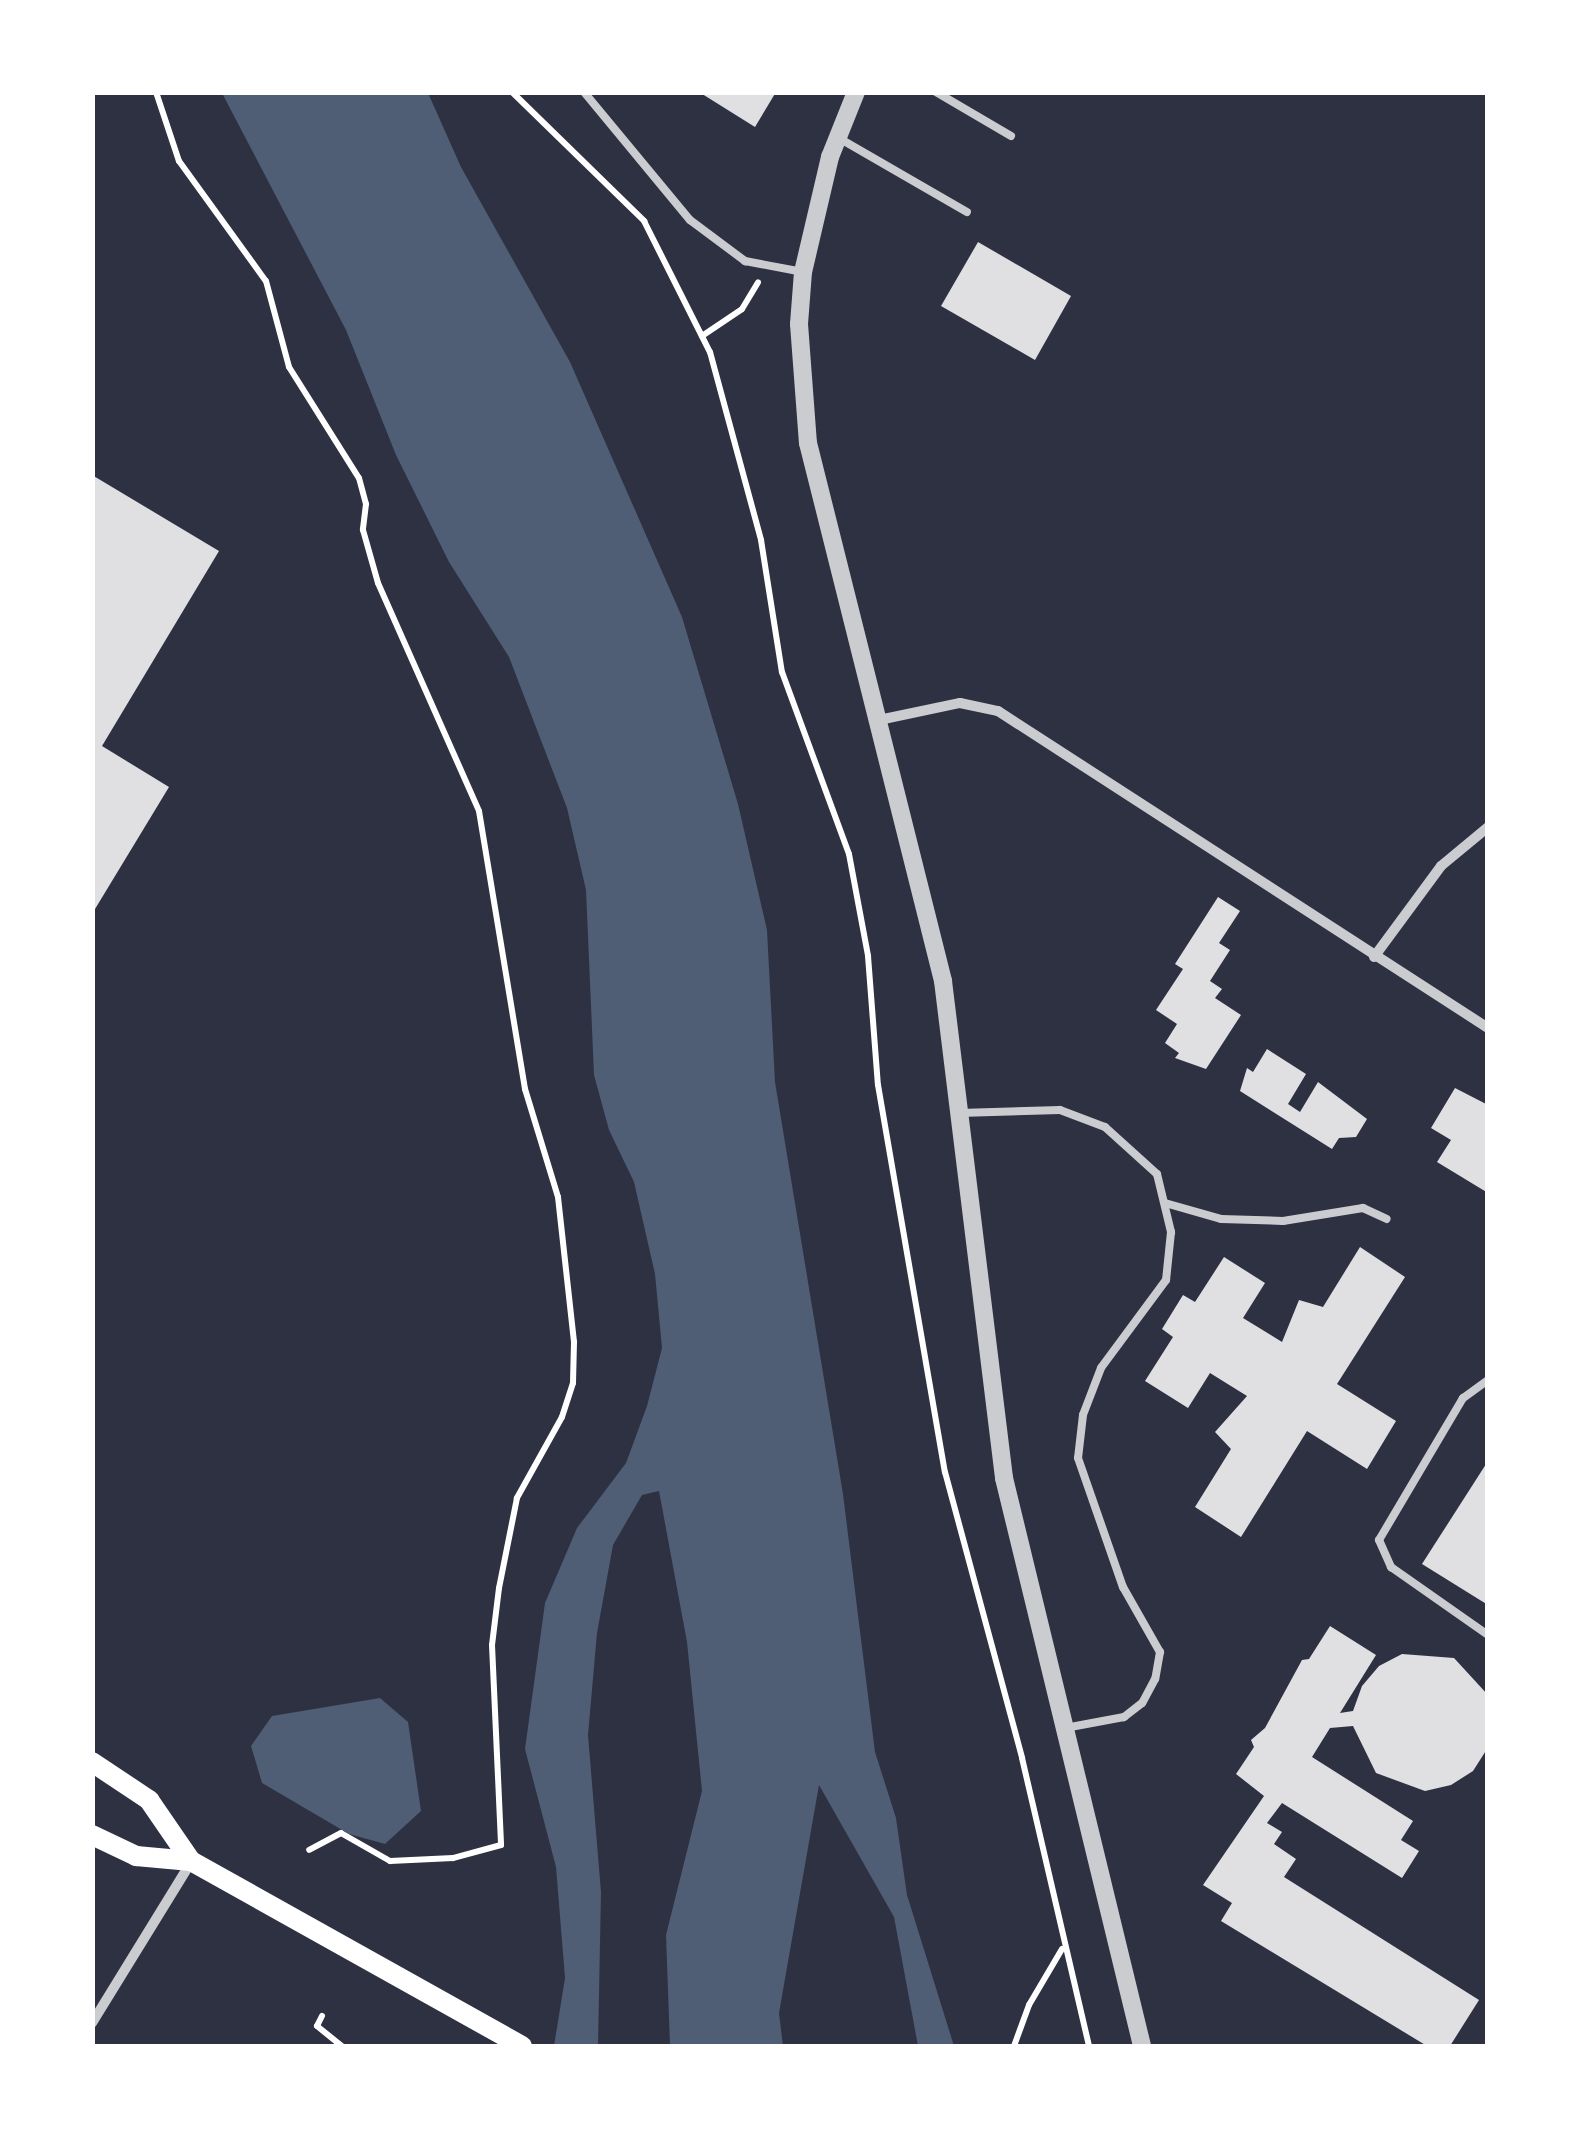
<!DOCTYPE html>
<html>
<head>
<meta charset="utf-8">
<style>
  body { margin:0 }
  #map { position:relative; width:1580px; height:2139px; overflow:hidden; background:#2d3142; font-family:Lora,serif }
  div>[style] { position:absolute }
  .water>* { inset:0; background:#4f5d75 }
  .building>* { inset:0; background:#e0e0e3 }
  .path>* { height:6px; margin:-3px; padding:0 3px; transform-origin:3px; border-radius:3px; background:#fff }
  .service>* { height:8px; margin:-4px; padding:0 4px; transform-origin:4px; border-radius:4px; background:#caccd0 }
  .minor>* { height:10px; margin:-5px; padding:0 5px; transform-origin:5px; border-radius:5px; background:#caccd0 }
  .tertiary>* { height:18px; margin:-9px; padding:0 9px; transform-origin:9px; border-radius:9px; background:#caccd0 }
  .secondary>* { height:20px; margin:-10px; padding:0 10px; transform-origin:10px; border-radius:10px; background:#fff }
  span { translate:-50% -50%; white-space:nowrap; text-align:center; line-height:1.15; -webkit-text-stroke:9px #fff; paint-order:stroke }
  .frame { position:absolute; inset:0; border:95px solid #fff; pointer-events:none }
</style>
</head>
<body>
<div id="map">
  <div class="water">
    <i style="clip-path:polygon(222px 93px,428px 93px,461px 167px,570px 362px,682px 617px,738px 804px,767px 930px,775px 1082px,843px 1494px,875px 1752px,896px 1818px,907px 1895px,954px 2046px,918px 2046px,894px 1917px,819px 1785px,779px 2013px,783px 2046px,670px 2046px,666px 1935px,702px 1791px,687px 1642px,659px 1491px,642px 1495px,613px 1545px,597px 1633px,588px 1735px,601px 1892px,598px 2046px,554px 2046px,565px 1978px,556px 1867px,525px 1749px,545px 1603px,577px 1528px,626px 1463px,647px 1406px,662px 1348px,655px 1274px,634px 1182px,609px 1130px,594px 1075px,586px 890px,567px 808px,509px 657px,449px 562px,396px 455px,346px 330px)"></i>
    <i style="clip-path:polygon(380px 1698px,408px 1722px,421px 1811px,385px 1844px,349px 1834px,262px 1783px,251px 1746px,272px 1716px)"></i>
  </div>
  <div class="building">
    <i style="clip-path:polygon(699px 92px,776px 92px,755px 127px)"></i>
    <i style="clip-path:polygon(978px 242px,1071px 296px,1035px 360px,941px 306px)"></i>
    <i style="clip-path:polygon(92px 475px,219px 551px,102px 746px,169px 787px,92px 914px)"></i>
    <i style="clip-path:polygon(1218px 897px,1240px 911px,1219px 943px,1230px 950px,1210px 981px,1222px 989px,1215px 998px,1241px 1015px,1206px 1069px,1175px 1058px,1179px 1053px,1165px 1043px,1177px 1024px,1156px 1010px,1183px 969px,1175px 964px)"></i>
    <i style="clip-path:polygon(1267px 1049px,1306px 1074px,1288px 1104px,1300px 1112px,1318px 1082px,1367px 1119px,1356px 1137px,1339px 1138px,1332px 1149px,1240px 1091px,1247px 1068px,1253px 1072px)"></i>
    <i style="clip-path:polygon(1455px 1088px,1488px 1105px,1488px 1193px,1437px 1162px,1451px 1140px,1431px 1128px)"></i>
    <i style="clip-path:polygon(1360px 1247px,1405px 1277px,1337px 1384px,1396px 1421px,1367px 1469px,1307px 1431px,1241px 1537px,1195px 1507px,1231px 1449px,1215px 1432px,1247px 1396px,1210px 1373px,1188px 1408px,1145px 1381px,1173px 1337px,1162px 1329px,1183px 1295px,1195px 1302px,1224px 1257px,1265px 1283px,1243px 1318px,1282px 1342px,1299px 1300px,1323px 1307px)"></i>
    <i style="clip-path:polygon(1488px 1461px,1488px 1605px,1422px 1564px)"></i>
    <i style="clip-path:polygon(1330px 1626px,1376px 1655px,1340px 1713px,1353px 1711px,1362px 1686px,1379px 1666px,1402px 1654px,1454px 1658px,1488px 1695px,1487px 1749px,1473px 1771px,1451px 1785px,1425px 1791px,1376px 1773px,1353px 1726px,1330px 1728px,1312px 1757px,1413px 1821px,1401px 1840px,1419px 1851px,1402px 1878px,1282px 1803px,1267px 1823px,1282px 1832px,1274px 1844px,1296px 1859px,1284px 1877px,1479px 2000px,1450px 2046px,1427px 2046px,1221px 1921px,1232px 1903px,1203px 1885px,1264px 1796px,1236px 1774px,1254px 1747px,1251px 1740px,1265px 1728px,1302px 1660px,1309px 1659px)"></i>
  </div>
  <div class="path">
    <i style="left:156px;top:92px;width:73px;rotate:71.6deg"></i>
    <i style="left:179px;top:161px;width:148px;rotate:54.1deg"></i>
    <i style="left:266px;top:281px;width:89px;rotate:75deg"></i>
    <i style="left:289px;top:367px;width:131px;rotate:57.8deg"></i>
    <i style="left:359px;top:478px;width:27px;rotate:75deg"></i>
    <i style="left:366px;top:504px;width:26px;rotate:97deg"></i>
    <i style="left:363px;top:530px;width:55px;rotate:74.2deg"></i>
    <i style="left:378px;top:583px;width:249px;rotate:66.1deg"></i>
    <i style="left:479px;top:811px;width:282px;rotate:80.6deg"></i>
    <i style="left:525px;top:1089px;width:113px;rotate:73deg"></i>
    <i style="left:558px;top:1197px;width:146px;rotate:83.7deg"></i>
    <i style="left:574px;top:1342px;width:41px;rotate:91.4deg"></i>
    <i style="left:573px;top:1383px;width:36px;rotate:108deg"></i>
    <i style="left:562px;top:1417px;width:93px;rotate:119.1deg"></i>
    <i style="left:517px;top:1498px;width:92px;rotate:101.3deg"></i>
    <i style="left:499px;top:1588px;width:57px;rotate:97deg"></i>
    <i style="left:492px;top:1645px;width:200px;rotate:87.4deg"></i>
    <i style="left:501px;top:1845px;width:50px;rotate:164.8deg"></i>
    <i style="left:453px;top:1858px;width:63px;rotate:177.3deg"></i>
    <i style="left:390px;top:1861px;width:56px;rotate:-150.3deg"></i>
    <i style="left:341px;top:1833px;width:36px;rotate:152deg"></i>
    <i style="left:512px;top:92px;width:185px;rotate:44.3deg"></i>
    <i style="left:644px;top:221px;width:147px;rotate:63.3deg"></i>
    <i style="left:710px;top:352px;width:195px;rotate:74.8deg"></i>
    <i style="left:761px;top:540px;width:134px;rotate:81deg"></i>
    <i style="left:782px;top:672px;width:194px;rotate:69.8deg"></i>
    <i style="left:849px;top:854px;width:104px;rotate:79.4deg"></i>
    <i style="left:868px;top:956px;width:129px;rotate:85.6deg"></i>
    <i style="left:878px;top:1085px;width:393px;rotate:80.2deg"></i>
    <i style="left:945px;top:1472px;width:296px;rotate:74.9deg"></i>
    <i style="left:1022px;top:1758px;width:296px;rotate:76.9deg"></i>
    <i style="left:702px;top:336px;width:48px;rotate:-34deg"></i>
    <i style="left:742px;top:309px;width:31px;rotate:-59deg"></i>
    <i style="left:322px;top:2016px;width:11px;rotate:117deg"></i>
    <i style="left:317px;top:2026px;width:32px;rotate:39deg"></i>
    <i style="left:1014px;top:2046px;width:44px;rotate:-69.9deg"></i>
    <i style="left:1029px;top:2005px;width:65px;rotate:-59.5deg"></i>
  </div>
  <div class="service">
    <i style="left:584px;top:92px;width:166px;rotate:50.4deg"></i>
    <i style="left:690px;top:220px;width:69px;rotate:36.7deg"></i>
    <i style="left:745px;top:261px;width:59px;rotate:10.7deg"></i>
    <i style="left:936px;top:92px;width:87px;rotate:30.4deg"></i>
    <i style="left:837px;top:137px;width:150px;rotate:30deg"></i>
    <i style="left:959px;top:1113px;width:101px;rotate:-1.7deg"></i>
    <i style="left:1060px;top:1110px;width:48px;rotate:20.7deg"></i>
    <i style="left:1105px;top:1127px;width:70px;rotate:42.1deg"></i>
    <i style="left:1157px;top:1174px;width:60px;rotate:76.4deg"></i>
    <i style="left:1171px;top:1232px;width:48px;rotate:95.9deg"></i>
    <i style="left:1166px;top:1280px;width:109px;rotate:126.5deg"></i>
    <i style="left:1101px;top:1368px;width:50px;rotate:111deg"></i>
    <i style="left:1083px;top:1415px;width:43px;rotate:96.6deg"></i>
    <i style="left:1078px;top:1458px;width:137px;rotate:70.8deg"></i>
    <i style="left:1123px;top:1587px;width:75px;rotate:60.4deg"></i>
    <i style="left:1160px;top:1652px;width:27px;rotate:100deg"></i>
    <i style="left:1155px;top:1679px;width:27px;rotate:118deg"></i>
    <i style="left:1142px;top:1703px;width:23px;rotate:142deg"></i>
    <i style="left:1124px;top:1717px;width:60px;rotate:169.4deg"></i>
    <i style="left:1165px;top:1203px;width:58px;rotate:15.9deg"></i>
    <i style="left:1221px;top:1219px;width:62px;rotate:1.8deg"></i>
    <i style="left:1283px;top:1221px;width:81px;rotate:-9.2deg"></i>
    <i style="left:1363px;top:1208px;width:26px;rotate:25deg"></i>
    <i style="left:1488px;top:1380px;width:31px;rotate:144deg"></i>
    <i style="left:1463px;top:1398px;width:165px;rotate:120.6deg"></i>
    <i style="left:1379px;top:1540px;width:30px;rotate:66deg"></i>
    <i style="left:1391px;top:1567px;width:118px;rotate:35deg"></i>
  </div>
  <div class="minor">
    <i style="left:879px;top:720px;width:83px;rotate:-11.9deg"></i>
    <i style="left:960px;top:703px;width:39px;rotate:12deg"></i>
    <i style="left:998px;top:711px;width:584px;rotate:32.9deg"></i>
    <i style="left:1374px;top:957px;width:113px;rotate:-53.6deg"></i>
    <i style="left:1441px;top:866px;width:61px;rotate:-39.7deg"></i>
    <i style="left:92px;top:2023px;width:189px;rotate:-58.4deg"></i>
  </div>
  <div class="tertiary">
    <i style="left:856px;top:92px;width:70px;rotate:111.8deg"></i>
    <i style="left:830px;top:157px;width:118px;rotate:103.2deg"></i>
    <i style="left:803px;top:272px;width:52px;rotate:94.4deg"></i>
    <i style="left:799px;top:324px;width:119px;rotate:85.7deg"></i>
    <i style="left:808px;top:443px;width:555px;rotate:75.91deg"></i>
    <i style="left:943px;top:981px;width:501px;rotate:83deg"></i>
    <i style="left:1004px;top:1478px;width:585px;rotate:76.34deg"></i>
  </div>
  <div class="secondary">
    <i style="left:92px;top:1762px;width:69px;rotate:33.7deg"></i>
    <i style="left:149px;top:1800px;width:74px;rotate:55.5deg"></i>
    <i style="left:92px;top:1835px;width:49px;rotate:25.5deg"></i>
    <i style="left:136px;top:1856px;width:55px;rotate:5.2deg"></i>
    <i style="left:191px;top:1861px;width:379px;rotate:29.2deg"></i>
  </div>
  <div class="frame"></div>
</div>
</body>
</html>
